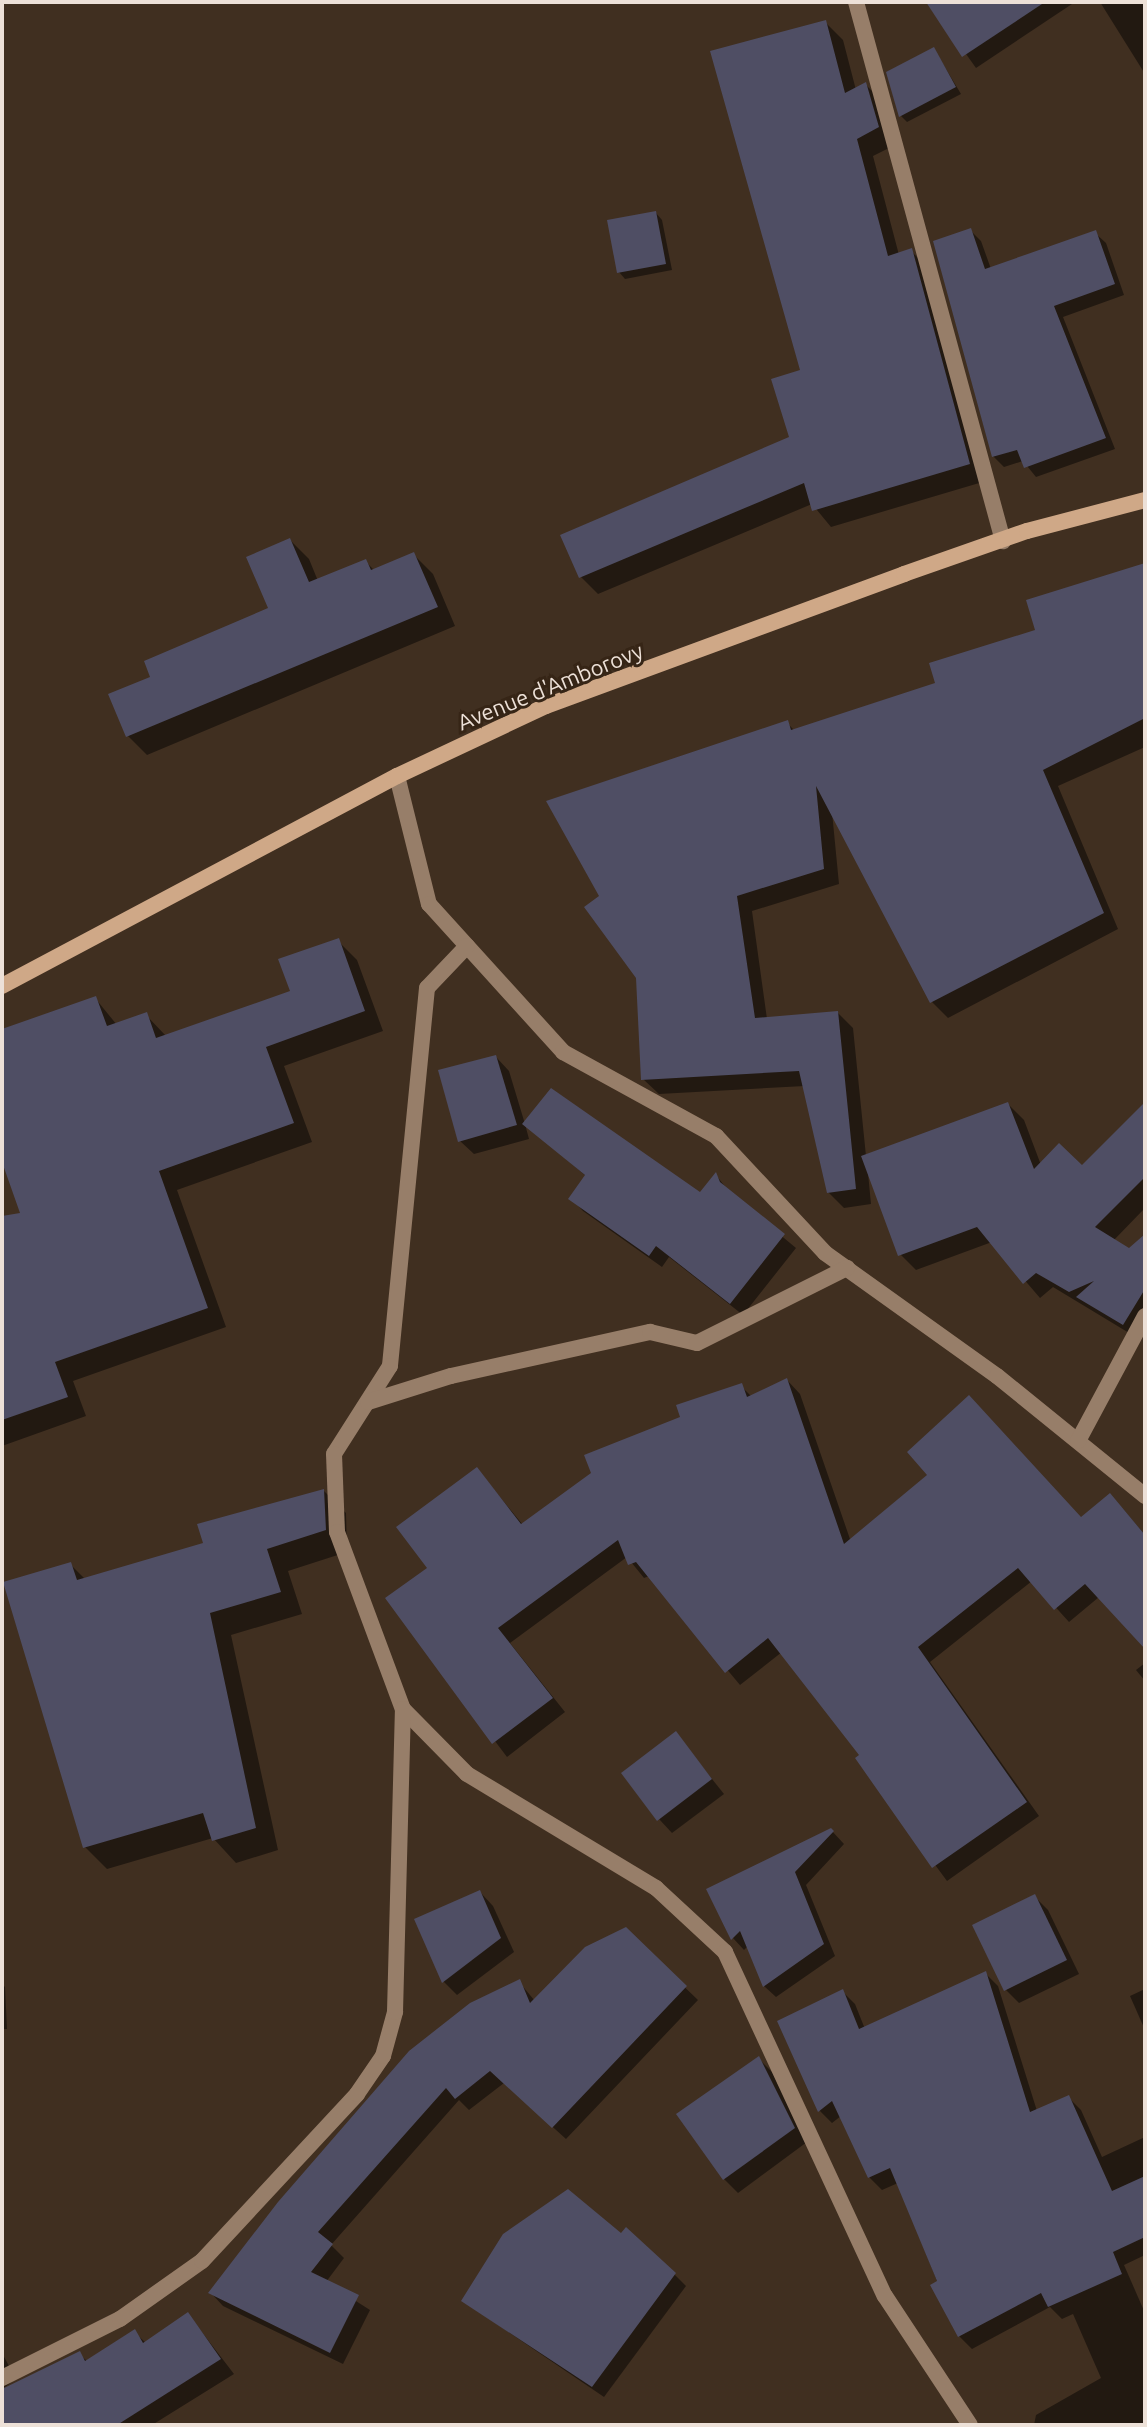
<!DOCTYPE html>
<html>
<head>
<meta charset="utf-8">
<style>
  body { margin:0 }
  #map { position:relative; width:1147px; height:2427px; overflow:hidden; background:#402f20; font-family:Ubuntu,sans-serif }
  div>[style] { position:absolute }
  .shadow>* { inset:0; background:#0007 }
  .building>* { inset:0; background:#4f4e64 }
  .minor>* { height:16px; margin:-8px; padding:0 8px; transform-origin:8px; border-radius:8px; background:#977e69 }
  .secondary>* { height:16px; margin:-8px; padding:0 8px; transform-origin:8px; border-radius:8px; background:#cfa887 }
  span { translate:-50% -50%; white-space:nowrap; text-align:center; line-height:1.15; -webkit-text-stroke:6px #362516; paint-order:stroke }
  .street-label { font-size:22px; color:#ede1d8 }
  .frame { position:absolute; inset:0; border:4px solid #ede1d8; pointer-events:none }
</style>
</head>
<body>
<div id="map">
  <div class="shadow">
    <i style="clip-path:polygon(929px 2px,1075px 2px,976px 68px)"></i>
    <i style="clip-path:polygon(1100px 2px,1145px 2px,1145px 74px)"></i>
    <i style="clip-path:polygon(826px 23px,843px 40px,856px 90px,866px 85px,883px 102px,895px 145px,873px 156px,899px 255px,911px 251px,928px 268px,986px 481px,831px 527px,812px 504px,598px 594px,581px 577px,562px 536px,792px 438px,803px 371px)"></i>
    <i style="clip-path:polygon(934px 49px,961px 94px,907px 122px,901px 116px)"></i>
    <i style="clip-path:polygon(656px 213px,662px 220px,672px 270px,625px 279px,619px 272px)"></i>
    <i style="clip-path:polygon(970px 230px,981px 241px,991px 269px,1095px 233px,1106px 243px,1124px 295px,1063px 317px,1115px 449px,1036px 477px,1023px 461px,1004px 467px,993px 456px)"></i>
    <i style="clip-path:polygon(290px 540px,309px 559px,318px 581px,365px 561px,375px 571px,413px 554px,433px 574px,455px 626px,147px 755px,128px 736px,153px 678px,271px 609px)"></i>
    <i style="clip-path:polygon(1145px 569px,1145px 747px,1058px 786px,1118px 929px,948px 1018px,932px 1002px,832px 812px,839px 884px,752px 911px,767px 1019px,838px 1013px,853px 1028px,866px 1156px,1008px 1104px,1024px 1120px,1041px 1165px,1082px 1168px,1145px 1105px,1145px 1208px,1113px 1241px,1130px 1251px,1145px 1237px,1145px 1330px,1139px 1339px,1053px 1287px,1040px 1298px,992px 1242px,916px 1270px,900px 1254px,868px 1173px,871px 1204px,844px 1208px,828px 1192px,805px 1086px,659px 1094px,643px 1079px,787px 723px,795px 731px,938px 685px)"></i>
    <i style="clip-path:polygon(338px 941px,357px 960px,383px 1031px,284px 1066px,312px 1142px,177px 1190px,226px 1327px,73px 1381px,86px 1416px,2px 1446px,2px 1337px,60px 1316px,2px 1156px,2px 1031px,95px 998px,117px 1025px,146px 1015px,166px 1036px,292px 992px)"></i>
    <i style="clip-path:polygon(496px 1057px,509px 1071px,525px 1124px,701px 1195px,716px 1175px,730px 1193px,796px 1248px,743px 1315px,669px 1257px,662px 1267px,583px 1211px,571px 1198px,586px 1176px,525px 1124px,529px 1139px,474px 1154px,460px 1141px)"></i>
    <i style="clip-path:polygon(787px 1380px,800px 1394px,851px 1542px,1081px 1519px,1123px 1509px,1145px 1535px,1145px 1646px,1099px 1597px,1069px 1622px,1032px 1581px,930px 1662px,1039px 1816px,947px 1881px,857px 1759px,862px 1755px,782px 1652px,740px 1685px,649px 1576px,644px 1578px,627px 1557px,510px 1643px,565px 1712px,507px 1757px,388px 1599px,430px 1568px,477px 1469px,523px 1525px,741px 1386px,752px 1397px)"></i>
    <i style="clip-path:polygon(324px 1491px,346px 1513px,347px 1552px,288px 1571px,302px 1614px,231px 1635px,278px 1850px,236px 1863px,213px 1838px,107px 1869px,85px 1847px,70px 1564px,85px 1579px,205px 1544px)"></i>
    <i style="clip-path:polygon(1145px 1663px,1145px 1681px,1136px 1670px)"></i>
    <i style="clip-path:polygon(676px 1734px,724px 1794px,672px 1833px,659px 1819px)"></i>
    <i style="clip-path:polygon(831px 1830px,844px 1844px,806px 1885px,835px 1956px,776px 1997px,764px 1986px,748px 1946px,744px 1950px,733px 1938px,708px 1890px)"></i>
    <i style="clip-path:polygon(480px 1892px,493px 1906px,514px 1952px,457px 1995px,443px 1981px)"></i>
    <i style="clip-path:polygon(1035px 1897px,1048px 1910px,1079px 1974px,1019px 2003px,1006px 1990px)"></i>
    <i style="clip-path:polygon(625px 1930px,698px 2000px,566px 2139px,504px 2083px,469px 2110px,459px 2100px,331px 2245px,344px 2258px,326px 2282px,370px 2310px,343px 2364px,223px 2306px,211px 2293px,519px 1982px,535px 2001px)"></i>
    <i style="clip-path:polygon(985px 1973px,998px 1986px,1037px 2111px,1068px 2097px,1081px 2110px,1102px 2157px,1145px 2137px,1145px 2255px,1124px 2265px,1145px 2313px,1145px 2425px,1034px 2425px,1036px 2415px,1101px 2378px,1073px 2314px,1062px 2319px,1050px 2307px,972px 2349px,959px 2336px,898px 2183px,882px 2190px,869px 2177px,841px 2116px,832px 2123px,820px 2111px,842px 1991px,855px 2004px,865px 2029px)"></i>
    <i style="clip-path:polygon(2px 1984px,5px 1987px,7px 2029px,2px 2029px)"></i>
    <i style="clip-path:polygon(1145px 1989px,1145px 2030px,1130px 1996px)"></i>
    <i style="clip-path:polygon(758px 2058px,772px 2072px,807px 2142px,738px 2193px,724px 2179px)"></i>
    <i style="clip-path:polygon(674px 2274px,686px 2286px,604px 2397px,463px 2301px)"></i>
    <i style="clip-path:polygon(188px 2314px,234px 2374px,152px 2425px,2px 2425px,2px 2393px,79px 2354px,87px 2361px,134px 2332px,146px 2343px)"></i>
    <i style="clip-path:polygon(2px 2353px,16px 2379px,2px 2389px)"></i>
  </div>
  <div class="building">
    <i style="clip-path:polygon(926px 2px,1045px 2px,962px 57px)"></i>
    <i style="clip-path:polygon(826px 20px,845px 93px,866px 82px,879px 127px,857px 139px,888px 256px,912px 248px,970px 464px,812px 511px,804px 483px,579px 578px,560px 535px,789px 437px,771px 379px,800px 370px,710px 51px)"></i>
    <i style="clip-path:polygon(934px 47px,956px 87px,899px 117px,886px 72px)"></i>
    <i style="clip-path:polygon(656px 211px,666px 264px,617px 273px,607px 220px)"></i>
    <i style="clip-path:polygon(971px 228px,985px 269px,1096px 230px,1115px 284px,1054px 306px,1106px 438px,1024px 468px,1017px 450px,992px 457px,933px 241px)"></i>
    <i style="clip-path:polygon(290px 538px,309px 582px,366px 559px,371px 570px,414px 552px,438px 607px,126px 737px,108px 694px,150px 677px,144px 661px,268px 608px,246px 557px)"></i>
    <i style="clip-path:polygon(1145px 563px,1145px 718px,1043px 770px,1104px 913px,930px 1003px,816px 786px,824px 869px,737px 896px,755px 1018px,838px 1011px,856px 1189px,827px 1193px,799px 1071px,641px 1080px,636px 978px,584px 907px,599px 896px,546px 801px,788px 720px,791px 730px,935px 683px,929px 663px,1035px 630px,1026px 600px)"></i>
    <i style="clip-path:polygon(339px 938px,365px 1011px,266px 1047px,294px 1123px,159px 1171px,208px 1308px,55px 1362px,68px 1397px,2px 1420px,2px 1216px,20px 1213px,2px 1162px,2px 1029px,96px 996px,107px 1026px,147px 1012px,156px 1038px,290px 991px,278px 959px)"></i>
    <i style="clip-path:polygon(496px 1055px,517px 1125px,458px 1142px,438px 1070px)"></i>
    <i style="clip-path:polygon(551px 1088px,700px 1192px,716px 1172px,720px 1182px,785px 1234px,730px 1304px,656px 1246px,649px 1256px,568px 1199px,585px 1175px,522px 1124px)"></i>
    <i style="clip-path:polygon(1008px 1102px,1034px 1169px,1059px 1143px,1082px 1165px,1145px 1102px,1145px 1177px,1095px 1227px,1129px 1248px,1145px 1234px,1145px 1289px,1123px 1325px,1076px 1297px,1094px 1281px,1069px 1292px,1036px 1273px,1023px 1284px,977px 1227px,898px 1256px,861px 1156px)"></i>
    <i style="clip-path:polygon(787px 1378px,844px 1544px,927px 1475px,907px 1452px,969px 1395px,1081px 1517px,1110px 1493px,1145px 1535px,1145px 1649px,1085px 1584px,1054px 1610px,1018px 1568px,918px 1647px,1027px 1802px,932px 1868px,855px 1758px,859px 1755px,768px 1638px,725px 1673px,636px 1562px,628px 1565px,618px 1540px,498px 1628px,553px 1698px,492px 1744px,385px 1598px,427px 1568px,396px 1527px,477px 1467px,521px 1524px,591px 1473px,584px 1455px,680px 1417px,676px 1405px,742px 1383px,747px 1397px)"></i>
    <i style="clip-path:polygon(324px 1489px,326px 1530px,267px 1549px,281px 1592px,210px 1613px,256px 1828px,212px 1841px,203px 1813px,83px 1848px,3px 1582px,71px 1562px,77px 1580px,203px 1543px,197px 1524px)"></i>
    <i style="clip-path:polygon(676px 1731px,712px 1779px,657px 1821px,621px 1773px)"></i>
    <i style="clip-path:polygon(831px 1828px,834px 1831px,795px 1872px,824px 1944px,763px 1987px,740px 1931px,731px 1940px,706px 1889px)"></i>
    <i style="clip-path:polygon(480px 1890px,501px 1938px,442px 1983px,414px 1919px)"></i>
    <i style="clip-path:polygon(1035px 1894px,1067px 1960px,1004px 1991px,972px 1925px)"></i>
    <i style="clip-path:polygon(626px 1927px,687px 1986px,552px 2128px,490px 2071px,455px 2099px,446px 2088px,318px 2232px,333px 2244px,311px 2272px,359px 2295px,330px 2353px,208px 2293px,278px 2202px,409px 2051px,470px 2003px,520px 1979px,530px 2003px,585px 1947px)"></i>
    <i style="clip-path:polygon(986px 1971px,1030px 2112px,1069px 2095px,1112px 2191px,1145px 2176px,1145px 2237px,1113px 2252px,1122px 2274px,1048px 2307px,1041px 2293px,958px 2337px,930px 2285px,937px 2281px,890px 2168px,868px 2178px,832px 2101px,818px 2112px,777px 2021px,843px 1989px,859px 2029px)"></i>
    <i style="clip-path:polygon(759px 2056px,795px 2128px,723px 2180px,676px 2114px)"></i>
    <i style="clip-path:polygon(568px 2189px,621px 2233px,626px 2227px,676px 2273px,592px 2387px,461px 2301px,503px 2234px)"></i>
    <i style="clip-path:polygon(188px 2312px,221px 2359px,117px 2425px,2px 2425px,2px 2389px,80px 2351px,85px 2361px,135px 2329px,143px 2343px)"></i>
  </div>
  <div class="minor">
    <i style="left:856px;top:2px;width:559px;rotate:74.74deg"></i>
    <i style="left:397px;top:776px;width:132px;rotate:76deg"></i>
    <i style="left:429px;top:904px;width:200px;rotate:47.8deg"></i>
    <i style="left:563px;top:1052px;width:175px;rotate:28.8deg"></i>
    <i style="left:716px;top:1136px;width:160px;rotate:47deg"></i>
    <i style="left:825px;top:1253px;width:211px;rotate:35.6deg"></i>
    <i style="left:997px;top:1376px;width:191px;rotate:39deg"></i>
    <i style="left:467px;top:946px;width:58px;rotate:133.6deg"></i>
    <i style="left:427px;top:988px;width:380px;rotate:95.6deg"></i>
    <i style="left:390px;top:1366px;width:104px;rotate:122.5deg"></i>
    <i style="left:334px;top:1454px;width:78px;rotate:87.8deg"></i>
    <i style="left:337px;top:1532px;width:189px;rotate:69.6deg"></i>
    <i style="left:403px;top:1709px;width:91px;rotate:45.4deg"></i>
    <i style="left:467px;top:1774px;width:221px;rotate:31.1deg"></i>
    <i style="left:656px;top:1888px;width:94px;rotate:42.8deg"></i>
    <i style="left:725px;top:1952px;width:379px;rotate:65.1deg"></i>
    <i style="left:885px;top:2296px;width:154px;rotate:56.6deg"></i>
    <i style="left:368px;top:1402px;width:87px;rotate:-17.4deg"></i>
    <i style="left:451px;top:1376px;width:204px;rotate:-12.5deg"></i>
    <i style="left:650px;top:1332px;width:48px;rotate:13.2deg"></i>
    <i style="left:697px;top:1343px;width:168px;rotate:-26.6deg"></i>
    <i style="left:1078px;top:1441px;width:142px;rotate:-61.8deg"></i>
    <i style="left:2px;top:2378px;width:132px;rotate:-26.6deg"></i>
    <i style="left:120px;top:2319px;width:100px;rotate:-35.3deg"></i>
    <i style="left:202px;top:2261px;width:228px;rotate:-47.1deg"></i>
    <i style="left:357px;top:2094px;width:46px;rotate:-55.6deg"></i>
    <i style="left:383px;top:2056px;width:46px;rotate:-74.7deg"></i>
    <i style="left:395px;top:2012px;width:303px;rotate:-88.5deg"></i>
  </div>
  <div class="secondary">
    <i style="left:2px;top:986px;width:447px;rotate:-28deg"></i>
    <i style="left:397px;top:776px;width:165px;rotate:-25.2deg"></i>
    <i style="left:546px;top:706px;width:382px;rotate:-20.2deg"></i>
    <i style="left:904px;top:574px;width:130px;rotate:-19.3deg"></i>
    <i style="left:1027px;top:531px;width:122px;rotate:-14.7deg"></i>
  </div>
  <div class="street-label">
    <span style="left:550px;top:686px;rotate:-22deg">Avenue d'Amborovy</span>
  </div>
  <div class="frame"></div>
</div>
</body>
</html>
